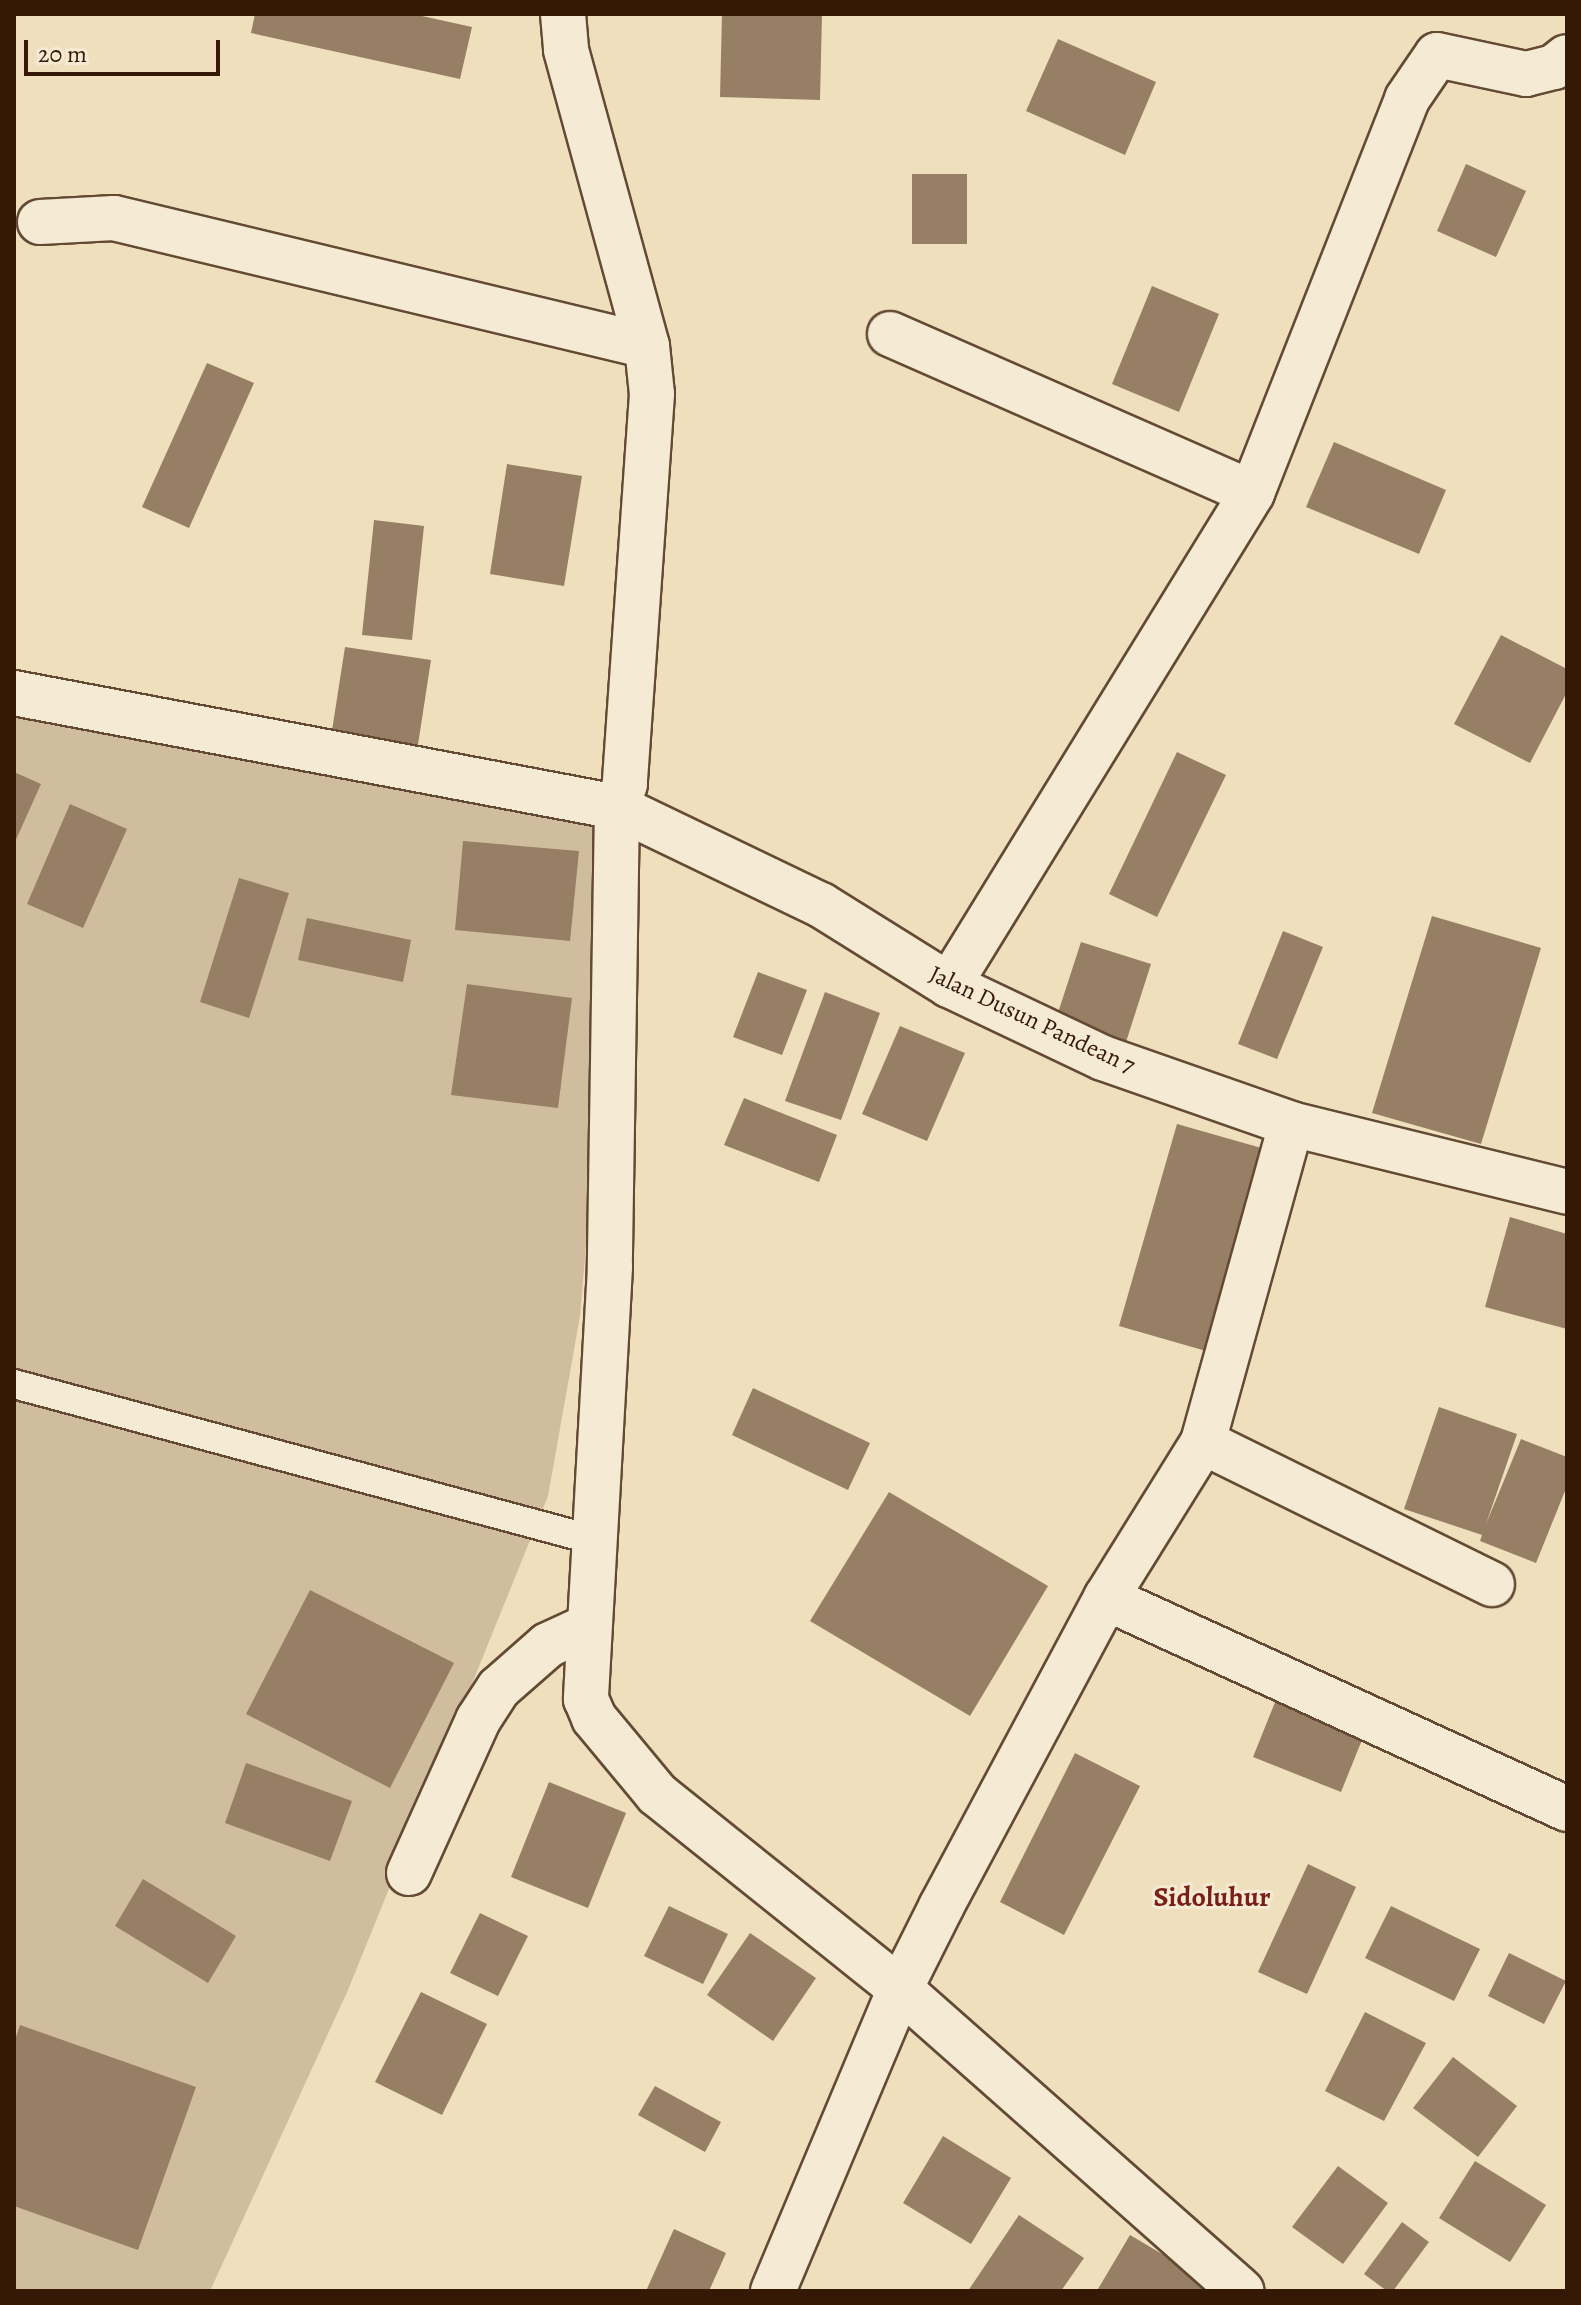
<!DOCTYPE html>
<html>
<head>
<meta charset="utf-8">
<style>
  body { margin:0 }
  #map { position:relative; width:1581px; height:2305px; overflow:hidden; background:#efdfbd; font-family:Alegreya,serif }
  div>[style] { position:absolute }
  .green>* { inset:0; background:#d0bd9e }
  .building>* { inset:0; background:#967f65 }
  .roads { filter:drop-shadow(2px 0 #644a34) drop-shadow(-2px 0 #644a34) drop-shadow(0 2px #644a34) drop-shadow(0 -2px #644a34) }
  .lane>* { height:28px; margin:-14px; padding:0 14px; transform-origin:14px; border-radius:14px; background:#f5ead4 }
  .street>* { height:44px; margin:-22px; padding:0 22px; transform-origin:22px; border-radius:22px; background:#f5ead4 }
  span { translate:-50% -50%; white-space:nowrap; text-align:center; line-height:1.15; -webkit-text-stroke:6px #f5ead4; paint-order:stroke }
  .street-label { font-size:24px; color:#361806 }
  .quarter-label { font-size:28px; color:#7a1f14; font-weight:700 }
  .frame { position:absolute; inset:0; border:16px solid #361806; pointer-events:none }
  .scale { position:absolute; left:24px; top:40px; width:196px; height:36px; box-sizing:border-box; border:4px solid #361806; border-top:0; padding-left:10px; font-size:24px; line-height:28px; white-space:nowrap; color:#361806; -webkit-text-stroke:6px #f5ead4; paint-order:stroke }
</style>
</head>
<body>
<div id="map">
  <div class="green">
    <i style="clip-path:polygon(14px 687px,625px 784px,580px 1316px,548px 1496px,348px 1990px,210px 2291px,14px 2291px)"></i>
  </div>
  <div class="building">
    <i style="clip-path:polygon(255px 14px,413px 14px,472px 27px,460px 79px,251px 33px)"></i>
    <i style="clip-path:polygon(722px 14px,822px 14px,820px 100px,720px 97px)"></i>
    <i style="clip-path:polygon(1058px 39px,1156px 82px,1125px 155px,1026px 111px)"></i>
    <i style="clip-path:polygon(1466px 164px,1526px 191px,1496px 257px,1437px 231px)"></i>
    <i style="clip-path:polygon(912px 174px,967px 174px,967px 244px,912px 244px)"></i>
    <i style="clip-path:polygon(1152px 286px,1219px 314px,1179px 412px,1112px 384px)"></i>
    <i style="clip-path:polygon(207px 363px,254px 383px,189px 528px,142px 507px)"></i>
    <i style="clip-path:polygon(1334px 442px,1446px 490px,1419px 554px,1306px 507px)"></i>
    <i style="clip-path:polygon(507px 464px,582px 476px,564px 586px,490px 574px)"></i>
    <i style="clip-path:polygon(374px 520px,424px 526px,412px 640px,362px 635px)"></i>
    <i style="clip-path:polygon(1501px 635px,1567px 669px,1567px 692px,1530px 763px,1454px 724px)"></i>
    <i style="clip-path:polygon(345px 647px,431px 660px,417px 751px,331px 737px)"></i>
    <i style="clip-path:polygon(1177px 752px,1226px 775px,1157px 917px,1109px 894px)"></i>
    <i style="clip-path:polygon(14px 772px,41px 784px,14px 844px)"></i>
    <i style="clip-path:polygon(70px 804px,127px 829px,83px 928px,27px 904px)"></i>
    <i style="clip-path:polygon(463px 841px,579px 851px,570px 941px,455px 930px)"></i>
    <i style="clip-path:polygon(239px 878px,289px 893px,249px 1018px,200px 1002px)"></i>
    <i style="clip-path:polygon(1432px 916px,1541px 948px,1481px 1144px,1372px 1113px)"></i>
    <i style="clip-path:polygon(307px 918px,411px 940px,403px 982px,298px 960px)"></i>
    <i style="clip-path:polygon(1283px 931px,1323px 947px,1277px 1059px,1238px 1044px)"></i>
    <i style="clip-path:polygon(1081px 942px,1151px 964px,1126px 1042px,1056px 1019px)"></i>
    <i style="clip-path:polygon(758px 972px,807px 990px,782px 1055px,733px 1037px)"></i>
    <i style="clip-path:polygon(467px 984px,572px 998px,558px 1108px,451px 1095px)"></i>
    <i style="clip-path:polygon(825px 992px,880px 1013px,841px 1120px,785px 1101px)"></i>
    <i style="clip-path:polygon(900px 1026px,965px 1053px,927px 1141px,862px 1114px)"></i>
    <i style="clip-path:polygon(744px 1098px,837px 1135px,819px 1182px,724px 1145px)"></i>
    <i style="clip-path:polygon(1177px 1124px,1265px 1149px,1206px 1351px,1119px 1326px)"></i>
    <i style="clip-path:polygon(1510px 1217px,1567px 1234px,1567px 1329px,1485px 1307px)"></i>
    <i style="clip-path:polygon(753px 1388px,870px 1443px,848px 1490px,732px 1435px)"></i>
    <i style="clip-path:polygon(1439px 1407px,1517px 1434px,1486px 1524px,1521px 1439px,1567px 1457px,1567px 1486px,1536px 1563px,1480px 1541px,1482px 1535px,1404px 1509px)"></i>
    <i style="clip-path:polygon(889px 1492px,1048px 1586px,970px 1716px,810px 1621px)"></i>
    <i style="clip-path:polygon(310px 1590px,454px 1663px,390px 1788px,246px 1714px)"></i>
    <i style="clip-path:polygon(1280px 1690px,1368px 1725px,1341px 1792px,1253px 1757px)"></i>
    <i style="clip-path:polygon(1075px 1753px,1140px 1786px,1064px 1935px,1000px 1902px)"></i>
    <i style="clip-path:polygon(246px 1763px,352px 1801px,330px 1861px,225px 1823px)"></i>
    <i style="clip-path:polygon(549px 1782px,626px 1813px,588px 1908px,511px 1877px)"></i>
    <i style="clip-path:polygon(1308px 1864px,1356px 1887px,1307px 1994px,1258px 1972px)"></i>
    <i style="clip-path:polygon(143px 1879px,236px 1936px,208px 1983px,115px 1926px)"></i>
    <i style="clip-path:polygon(669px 1906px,728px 1934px,703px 1984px,644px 1956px)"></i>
    <i style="clip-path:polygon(1391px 1906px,1480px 1949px,1454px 2001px,1365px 1958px)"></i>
    <i style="clip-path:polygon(480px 1913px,528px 1936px,498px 1996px,450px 1973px)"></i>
    <i style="clip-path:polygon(750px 1933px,816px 1978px,773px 2041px,707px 1995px)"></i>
    <i style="clip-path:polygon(1509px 1953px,1566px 1981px,1544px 2024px,1488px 1996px)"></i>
    <i style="clip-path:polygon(421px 1992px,487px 2024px,442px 2115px,375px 2082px)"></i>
    <i style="clip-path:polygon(1365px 2012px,1426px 2043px,1384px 2121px,1325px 2091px)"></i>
    <i style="clip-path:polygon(20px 2025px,196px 2087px,138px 2250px,14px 2206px,14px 2043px)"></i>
    <i style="clip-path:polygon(1453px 2057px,1517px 2106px,1478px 2157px,1413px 2108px)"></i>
    <i style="clip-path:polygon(655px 2086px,721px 2122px,705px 2152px,638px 2115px)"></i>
    <i style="clip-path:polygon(943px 2136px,1011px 2178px,971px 2244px,903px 2203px)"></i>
    <i style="clip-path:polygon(1475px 2161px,1546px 2205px,1510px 2262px,1439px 2218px)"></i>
    <i style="clip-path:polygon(1338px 2166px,1388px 2203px,1343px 2264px,1292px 2227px)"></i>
    <i style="clip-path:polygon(1019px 2215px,1084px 2258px,1061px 2291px,968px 2291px)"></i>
    <i style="clip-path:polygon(1402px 2222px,1429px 2242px,1393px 2291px,1387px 2291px,1364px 2274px)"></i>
    <i style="clip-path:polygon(674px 2229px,726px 2253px,709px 2291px,646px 2291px)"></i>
    <i style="clip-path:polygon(1130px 2235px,1216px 2286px,1213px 2291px,1098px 2289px)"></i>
  </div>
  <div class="roads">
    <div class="lane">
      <i style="left:14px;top:1384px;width:601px;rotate:15.05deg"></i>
    </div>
    <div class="street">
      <i style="left:563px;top:14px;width:36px;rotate:85deg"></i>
      <i style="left:566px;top:50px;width:307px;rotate:74.7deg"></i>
      <i style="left:647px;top:346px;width:48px;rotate:84.1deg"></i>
      <i style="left:652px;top:394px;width:391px;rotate:94deg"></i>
      <i style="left:625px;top:784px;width:24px;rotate:109deg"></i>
      <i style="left:617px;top:807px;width:460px;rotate:90.9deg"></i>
      <i style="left:610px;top:1267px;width:433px;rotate:93.2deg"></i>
      <i style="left:586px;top:1699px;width:21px;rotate:67deg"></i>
      <i style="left:594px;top:1718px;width:99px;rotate:50.3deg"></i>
      <i style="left:657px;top:1794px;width:312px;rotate:38.7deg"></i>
      <i style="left:900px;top:1989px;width:456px;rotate:41.5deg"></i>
      <i style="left:40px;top:222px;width:74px;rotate:-3.1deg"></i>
      <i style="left:114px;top:218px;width:548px;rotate:13.5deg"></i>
      <i style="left:890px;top:334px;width:395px;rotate:23.7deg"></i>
      <i style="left:14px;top:693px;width:614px;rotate:10.71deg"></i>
      <i style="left:617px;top:807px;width:226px;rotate:25.7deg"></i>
      <i style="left:821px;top:905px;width:151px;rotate:32deg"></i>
      <i style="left:949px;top:985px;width:170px;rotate:25.4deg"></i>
      <i style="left:1103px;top:1058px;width:199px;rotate:19.3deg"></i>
      <i style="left:1291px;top:1124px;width:284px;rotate:13.8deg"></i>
      <i style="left:949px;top:985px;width:578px;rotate:-58.37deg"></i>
      <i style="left:1252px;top:493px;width:423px;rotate:-68.5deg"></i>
      <i style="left:1407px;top:99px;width:53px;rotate:-55.7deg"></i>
      <i style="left:1437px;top:55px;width:91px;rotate:12.1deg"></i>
      <i style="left:1526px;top:74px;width:29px;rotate:-14deg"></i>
      <i style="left:1554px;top:67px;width:16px;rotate:-38deg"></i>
      <i style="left:1203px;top:1442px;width:322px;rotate:26.2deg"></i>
      <i style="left:1106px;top:1598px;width:507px;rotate:24.59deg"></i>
      <i style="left:409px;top:1873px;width:168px;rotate:-65.7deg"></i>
      <i style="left:478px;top:1720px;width:38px;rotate:-57deg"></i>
      <i style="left:499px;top:1688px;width:65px;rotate:-41.3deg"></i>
      <i style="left:548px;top:1645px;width:43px;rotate:-24.8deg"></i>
      <i style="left:773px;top:2291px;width:328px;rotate:-67.2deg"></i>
      <i style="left:900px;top:1989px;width:92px;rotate:-63.4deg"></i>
      <i style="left:941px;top:1907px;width:350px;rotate:-61.9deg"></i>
      <i style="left:1106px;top:1598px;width:184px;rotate:-58.1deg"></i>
      <i style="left:1203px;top:1442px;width:330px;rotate:-74.5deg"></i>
    </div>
  </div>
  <div class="street-label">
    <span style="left:1032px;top:1020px;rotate:25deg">Jalan Dusun Pandean 7</span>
  </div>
  <div class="quarter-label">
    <span style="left:1212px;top:1897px">Sidoluhur</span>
  </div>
  <div class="frame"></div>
  <div class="scale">20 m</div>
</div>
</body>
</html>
